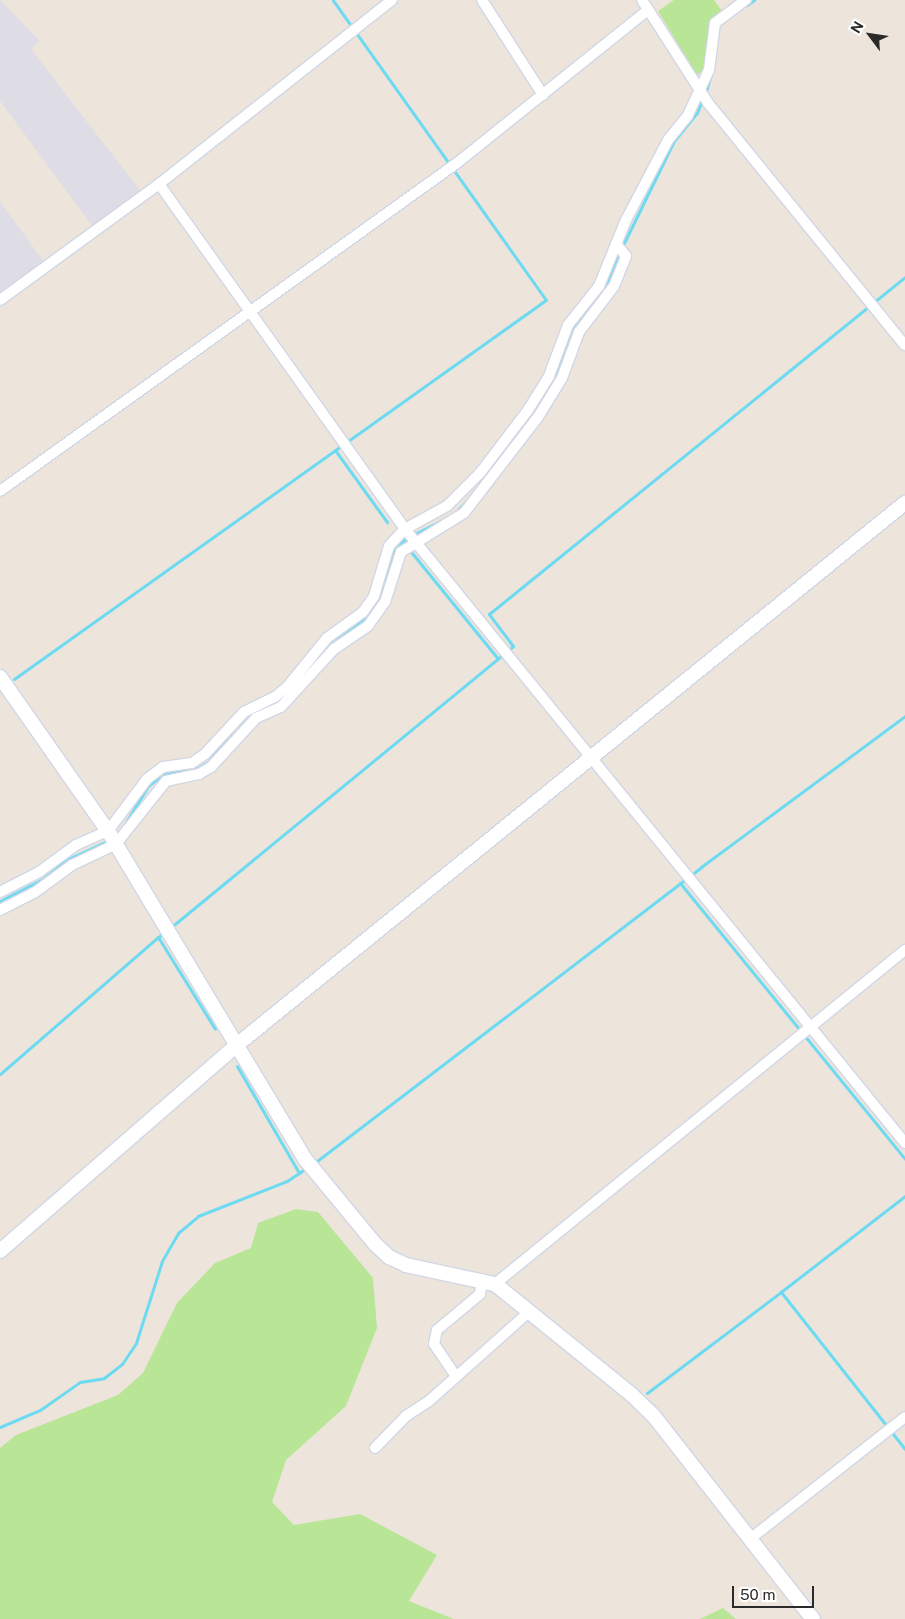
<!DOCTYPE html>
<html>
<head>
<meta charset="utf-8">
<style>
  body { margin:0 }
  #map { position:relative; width:905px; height:1619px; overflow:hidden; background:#ede4dc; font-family:"Public Sans",sans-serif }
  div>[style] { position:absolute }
  .industrial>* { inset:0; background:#dedde5 }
  .green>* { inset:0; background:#b9e597 }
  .stream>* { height:3px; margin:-1.5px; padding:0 1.5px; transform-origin:1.5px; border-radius:1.5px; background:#6cdbf2 }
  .roads { filter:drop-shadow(1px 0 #d1d7e4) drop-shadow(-1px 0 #d1d7e4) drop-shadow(0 1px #d1d7e4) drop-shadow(0 -1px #d1d7e4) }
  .street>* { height:10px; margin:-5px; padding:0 5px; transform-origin:5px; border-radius:5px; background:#fff }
  .secondary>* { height:14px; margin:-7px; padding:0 7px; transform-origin:7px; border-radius:7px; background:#fff }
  span { translate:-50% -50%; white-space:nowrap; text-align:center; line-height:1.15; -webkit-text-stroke:4.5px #fff; paint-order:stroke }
  .north { position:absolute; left:845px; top:10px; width:50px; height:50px; -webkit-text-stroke:4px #fff; paint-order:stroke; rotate:301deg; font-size:14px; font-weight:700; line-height:20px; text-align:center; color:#2a2a2a }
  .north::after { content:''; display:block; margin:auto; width:18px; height:22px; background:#2a2a2a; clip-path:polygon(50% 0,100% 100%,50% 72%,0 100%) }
  .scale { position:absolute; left:732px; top:1586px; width:82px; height:22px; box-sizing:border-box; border:2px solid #2a2a2a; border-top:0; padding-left:6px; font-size:15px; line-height:18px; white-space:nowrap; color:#2a2a2a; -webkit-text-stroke:4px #fff; paint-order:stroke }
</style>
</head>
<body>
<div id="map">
  <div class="industrial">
    <i style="clip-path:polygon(0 0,40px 41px,31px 49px,142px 193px,94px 228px,0 101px)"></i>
    <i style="clip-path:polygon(0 202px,45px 263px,0 297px)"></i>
  </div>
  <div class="green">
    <i style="clip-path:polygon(674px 0,714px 0,722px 11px,709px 24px,703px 70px,697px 75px,658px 11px)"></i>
    <i style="clip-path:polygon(296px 1209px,318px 1212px,373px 1278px,377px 1328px,346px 1406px,286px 1460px,272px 1502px,294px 1525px,360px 1514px,437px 1555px,409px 1601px,454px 1619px,0 1619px,0 1448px,16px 1435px,118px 1395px,143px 1373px,177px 1303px,215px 1263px,251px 1248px,258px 1223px)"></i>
    <i style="clip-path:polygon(723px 1608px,736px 1619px,700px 1619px)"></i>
  </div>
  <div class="stream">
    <i style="left:747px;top:5px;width:9px;rotate:-36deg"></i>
    <i style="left:705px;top:94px;width:21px;rotate:-73deg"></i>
    <i style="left:622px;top:247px;width:118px;rotate:-63.9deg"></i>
    <i style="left:674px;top:141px;width:36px;rotate:-51deg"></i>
    <i style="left:697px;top:113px;width:14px;rotate:-69deg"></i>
    <i style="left:604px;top:291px;width:41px;rotate:-67.2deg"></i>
    <i style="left:520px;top:429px;width:63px;rotate:-55.3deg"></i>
    <i style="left:556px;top:377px;width:51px;rotate:-70.5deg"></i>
    <i style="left:573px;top:329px;width:43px;rotate:-50.7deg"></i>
    <i style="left:335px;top:450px;width:89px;rotate:54.2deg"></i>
    <i style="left:481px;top:483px;width:28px;rotate:-58deg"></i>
    <i style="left:453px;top:515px;width:29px;rotate:-46deg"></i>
    <i style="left:412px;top:553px;width:136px;rotate:50.9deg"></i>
    <i style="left:324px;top:649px;width:51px;rotate:-36.2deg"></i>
    <i style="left:365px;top:619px;width:25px;rotate:-56deg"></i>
    <i style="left:379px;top:598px;width:51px;rotate:-71.6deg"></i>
    <i style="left:395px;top:550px;width:16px;rotate:-47deg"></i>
    <i style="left:406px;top:538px;width:43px;rotate:-26deg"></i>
    <i style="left:303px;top:676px;width:16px;rotate:-52deg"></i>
    <i style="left:14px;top:679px;width:653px;rotate:-35.47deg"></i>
    <i style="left:546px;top:300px;width:368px;rotate:-125.4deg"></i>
    <i style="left:238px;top:725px;width:11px;rotate:-45deg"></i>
    <i style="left:246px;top:717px;width:42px;rotate:-28.4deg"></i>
    <i style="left:120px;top:832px;width:54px;rotate:-58.7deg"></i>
    <i style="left:148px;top:786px;width:18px;rotate:-38deg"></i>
    <i style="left:162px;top:775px;width:37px;rotate:-11deg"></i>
    <i style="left:198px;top:768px;width:12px;rotate:-31deg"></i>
    <i style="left:208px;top:762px;width:36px;rotate:-52deg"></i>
    <i style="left:680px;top:883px;width:356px;rotate:50.8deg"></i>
    <i style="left:0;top:901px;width:48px;rotate:-27.1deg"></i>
    <i style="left:43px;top:879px;width:32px;rotate:-39deg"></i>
    <i style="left:68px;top:859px;width:41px;rotate:-24.7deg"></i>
    <i style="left:170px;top:928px;width:444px;rotate:-39.4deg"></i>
    <i style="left:513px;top:646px;width:40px;rotate:-127deg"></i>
    <i style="left:489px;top:614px;width:535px;rotate:-39.01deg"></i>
    <i style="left:164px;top:933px;width:7px;rotate:146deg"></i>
    <i style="left:158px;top:937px;width:108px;rotate:58.2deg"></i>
    <i style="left:237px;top:1066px;width:124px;rotate:59.9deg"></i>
    <i style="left:0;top:1074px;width:209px;rotate:-40.9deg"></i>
    <i style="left:313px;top:1164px;width:489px;rotate:-37.4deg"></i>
    <i style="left:701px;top:867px;width:254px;rotate:-36.5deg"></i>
    <i style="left:905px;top:1196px;width:157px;rotate:142.3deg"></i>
    <i style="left:781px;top:1292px;width:200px;rotate:51.7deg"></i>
    <i style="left:647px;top:1393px;width:168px;rotate:-37deg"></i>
    <i style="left:0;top:1427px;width:43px;rotate:-23deg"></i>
    <i style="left:40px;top:1410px;width:49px;rotate:-35deg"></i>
    <i style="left:80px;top:1382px;width:24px;rotate:-9deg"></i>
    <i style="left:104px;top:1378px;width:23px;rotate:-38deg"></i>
    <i style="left:122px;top:1364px;width:25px;rotate:-56deg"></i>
    <i style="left:136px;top:1343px;width:86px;rotate:-72.4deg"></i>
    <i style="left:162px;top:1261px;width:32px;rotate:-60deg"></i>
    <i style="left:178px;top:1233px;width:26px;rotate:-40deg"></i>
    <i style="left:198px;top:1216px;width:96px;rotate:-21.5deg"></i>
    <i style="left:287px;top:1181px;width:25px;rotate:-34deg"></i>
  </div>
  <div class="roads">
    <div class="street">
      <i style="left:482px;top:0;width:113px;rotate:57.3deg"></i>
      <i style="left:642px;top:0;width:122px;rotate:57.3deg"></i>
      <i style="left:708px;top:103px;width:312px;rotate:50.9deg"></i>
      <i style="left:159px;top:184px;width:424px;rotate:54.5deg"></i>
      <i style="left:405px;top:529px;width:792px;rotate:50.84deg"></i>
      <i style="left:0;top:300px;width:197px;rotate:-36.1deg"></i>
      <i style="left:159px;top:184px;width:297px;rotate:-38.3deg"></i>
      <i style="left:0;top:491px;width:563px;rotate:-35.67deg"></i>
      <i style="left:457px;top:163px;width:245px;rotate:-38.7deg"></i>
      <i style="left:0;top:892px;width:44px;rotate:-27.1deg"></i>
      <i style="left:39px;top:872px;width:46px;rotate:-36.1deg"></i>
      <i style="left:76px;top:845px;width:35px;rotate:-24deg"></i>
      <i style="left:108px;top:831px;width:65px;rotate:-53.1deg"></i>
      <i style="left:147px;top:779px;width:20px;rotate:-37deg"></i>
      <i style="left:163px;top:767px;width:29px;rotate:-8deg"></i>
      <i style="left:192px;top:763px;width:16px;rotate:-35deg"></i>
      <i style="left:205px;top:754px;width:57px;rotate:-47.1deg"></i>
      <i style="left:244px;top:712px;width:34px;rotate:-26deg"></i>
      <i style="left:275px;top:697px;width:17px;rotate:-40deg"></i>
      <i style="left:288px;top:686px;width:62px;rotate:-50.9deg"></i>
      <i style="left:327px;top:638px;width:44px;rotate:-35.8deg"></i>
      <i style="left:363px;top:612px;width:19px;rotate:-55deg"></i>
      <i style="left:374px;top:596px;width:52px;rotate:-73.3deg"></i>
      <i style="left:389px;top:546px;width:23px;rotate:-47deg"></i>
      <i style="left:405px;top:529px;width:48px;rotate:-28.7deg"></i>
      <i style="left:447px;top:506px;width:47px;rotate:-45deg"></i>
      <i style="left:480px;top:473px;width:79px;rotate:-52.7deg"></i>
      <i style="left:528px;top:410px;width:40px;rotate:-58deg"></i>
      <i style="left:549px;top:376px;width:54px;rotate:-69.6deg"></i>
      <i style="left:568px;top:325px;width:50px;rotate:-51.5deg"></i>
      <i style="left:599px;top:286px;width:71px;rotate:-67.8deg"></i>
      <i style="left:626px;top:220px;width:90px;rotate:-62.3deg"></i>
      <i style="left:668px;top:140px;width:32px;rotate:-51deg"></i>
      <i style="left:688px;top:115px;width:50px;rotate:-65deg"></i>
      <i style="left:709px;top:70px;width:47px;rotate:-82.7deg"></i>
      <i style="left:715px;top:23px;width:39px;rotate:-37deg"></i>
      <i style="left:0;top:910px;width:38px;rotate:-27deg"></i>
      <i style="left:34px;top:893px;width:47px;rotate:-36.4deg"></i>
      <i style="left:72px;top:865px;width:49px;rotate:-25.5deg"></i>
      <i style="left:116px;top:844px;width:80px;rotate:-51.6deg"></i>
      <i style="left:166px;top:781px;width:34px;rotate:-12deg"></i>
      <i style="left:199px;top:774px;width:14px;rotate:-30deg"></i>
      <i style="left:211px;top:767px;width:67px;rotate:-47.4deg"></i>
      <i style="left:256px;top:718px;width:27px;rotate:-24deg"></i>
      <i style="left:281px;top:707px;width:79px;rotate:-47.6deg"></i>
      <i style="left:334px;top:649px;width:41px;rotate:-34.1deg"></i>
      <i style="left:368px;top:626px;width:29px;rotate:-55deg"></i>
      <i style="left:385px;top:602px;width:52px;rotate:-72.3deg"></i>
      <i style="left:401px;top:552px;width:74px;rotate:-31.8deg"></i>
      <i style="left:464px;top:513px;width:121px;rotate:-52.4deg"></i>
      <i style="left:538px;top:417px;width:46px;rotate:-58.4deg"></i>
      <i style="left:562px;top:378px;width:49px;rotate:-69.7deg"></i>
      <i style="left:579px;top:332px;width:58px;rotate:-52.7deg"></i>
      <i style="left:614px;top:286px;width:32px;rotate:-68deg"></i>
      <i style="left:626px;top:256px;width:16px;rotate:-130deg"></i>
      <i style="left:495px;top:1284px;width:529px;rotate:-39.17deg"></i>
      <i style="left:455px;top:1375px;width:37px;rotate:-124deg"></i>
      <i style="left:434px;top:1344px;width:14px;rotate:-78deg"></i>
      <i style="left:437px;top:1330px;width:56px;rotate:-39.9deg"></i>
      <i style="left:480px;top:1294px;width:14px;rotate:-82deg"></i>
      <i style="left:375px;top:1448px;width:45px;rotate:-45.9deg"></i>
      <i style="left:406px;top:1416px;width:27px;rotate:-33deg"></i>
      <i style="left:429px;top:1401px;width:134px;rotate:-41.7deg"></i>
      <i style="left:750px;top:1539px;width:197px;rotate:-38.2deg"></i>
    </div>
    <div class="secondary">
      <i style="left:0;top:677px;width:188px;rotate:55deg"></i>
      <i style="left:108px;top:831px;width:383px;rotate:59deg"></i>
      <i style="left:305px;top:1159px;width:110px;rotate:50.5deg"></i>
      <i style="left:375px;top:1244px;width:19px;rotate:43deg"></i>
      <i style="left:389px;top:1257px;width:19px;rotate:25deg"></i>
      <i style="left:406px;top:1265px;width:91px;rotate:12.1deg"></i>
      <i style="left:495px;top:1284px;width:176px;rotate:39deg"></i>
      <i style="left:632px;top:1395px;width:29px;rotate:44deg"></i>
      <i style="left:653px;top:1415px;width:259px;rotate:51.9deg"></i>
      <i style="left:0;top:1251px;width:315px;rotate:-41deg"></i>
      <i style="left:238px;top:1044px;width:859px;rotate:-39.05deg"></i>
    </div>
  </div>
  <div class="north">N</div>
  <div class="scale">50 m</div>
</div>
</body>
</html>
